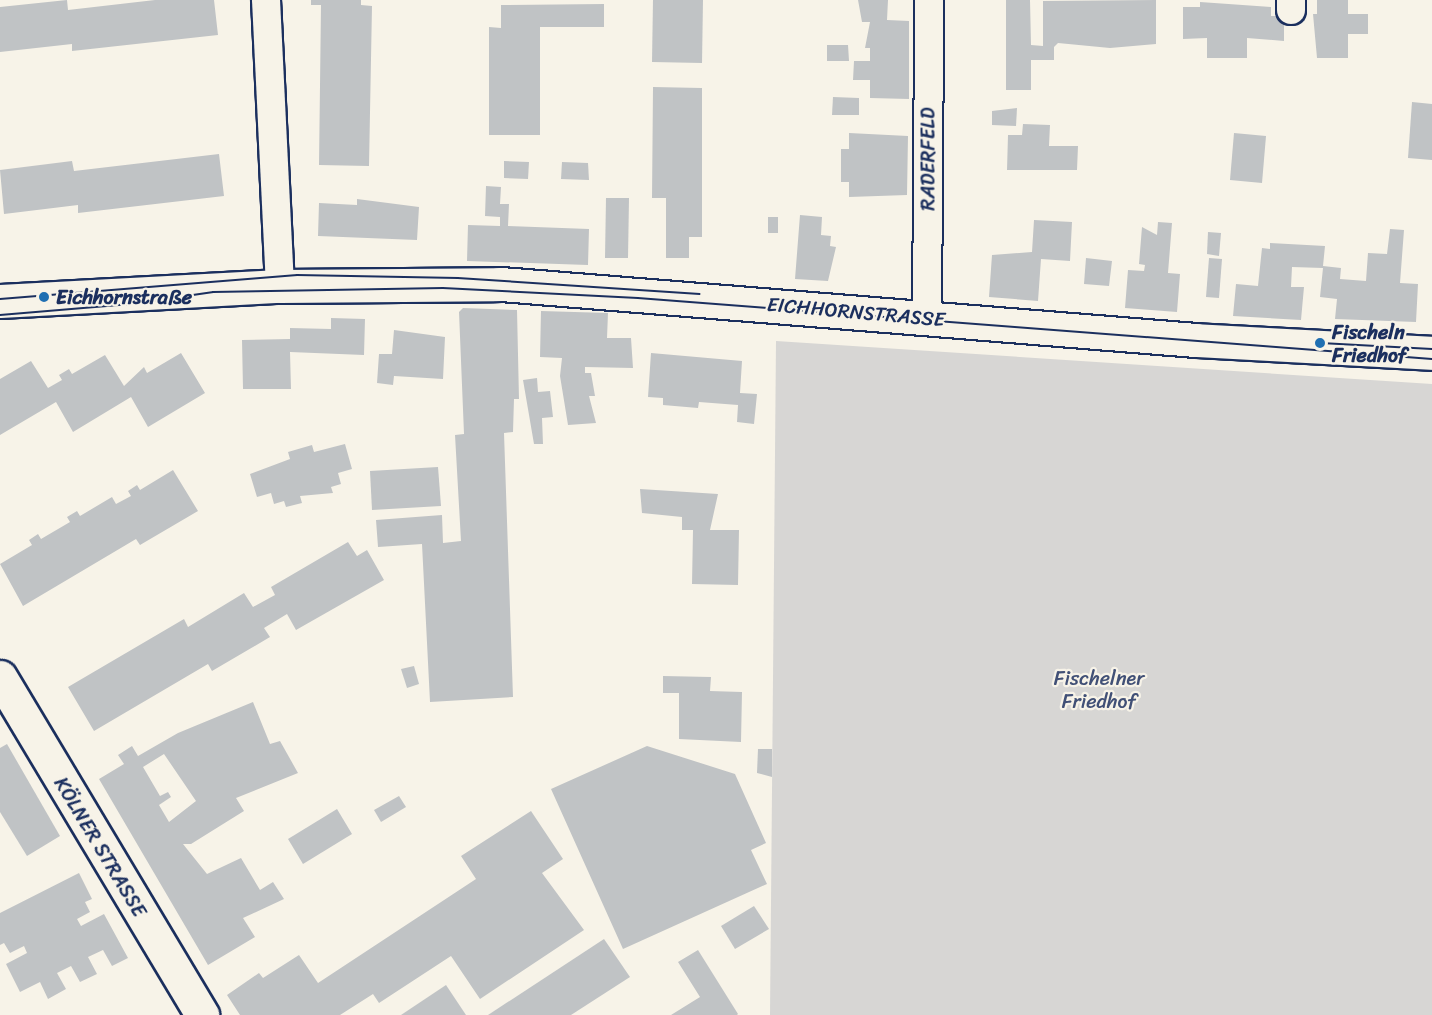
<!DOCTYPE html>
<html>
<head>
<meta charset="utf-8">
<style>
  body { margin:0 }
  #map { position:relative; width:1432px; height:1015px; overflow:hidden; background:#f7f3e8; font-family:Sriracha,sans-serif }
  div>[style] { position:absolute }
  .green>* { inset:0; background:#d7d6d4 }
  .building>* { inset:0; background:#c0c3c5 }
  .roads { filter:drop-shadow(2px 0 #1b2f5e) drop-shadow(-2px 0 #1b2f5e) drop-shadow(0 2px #1b2f5e) drop-shadow(0 -2px #1b2f5e) }
  .minor>* { height:28px; margin:-14px; padding:0 14px; transform-origin:14px; border-radius:14px; background:#f7f3e8 }
  .tertiary>* { height:33px; margin:-16.5px; padding:0 16.5px; transform-origin:16.5px; border-radius:16.5px; background:#f7f3e8 }
  .secondary>* { height:33px; margin:-16.5px; padding:0 16.5px; transform-origin:16.5px; border-radius:16.5px; background:#f7f3e8 }
  .tram>* { height:1.5px; margin:-0.75px; padding:0 0.75px; transform-origin:0.75px; border-radius:0.75px; background:#1b2f5e }
  .dots>* { width:16px; height:16px; translate:-50% -50%; box-sizing:border-box; border:3px solid #f7f3e8; border-radius:50% }
  span { translate:-50% -50%; white-space:nowrap; text-align:center; line-height:1.15; -webkit-text-stroke:4.5px #f7f3e8; paint-order:stroke }
  .street-label { font-size:20px; color:#1b2f5e }
  .poi-label { font-size:20px; color:#1b2f5e; font-weight:700 }
  .left { translate:0 -50%; text-align:left }
  .park-label { font-size:20px; color:#415076 }
</style>
</head>
<body>
<div id="map">
  <div class="green">
    <i style="clip-path:polygon(776px 341px,1432px 384px,1432px 1015px,770px 1015px)"></i>
  </div>
  <div class="building">
    <i style="clip-path:polygon(67px 0,68px 10px,155px 0,214px 0,218px 35px,72px 51px,72px 44px,0 52px,0 7px)"></i>
    <i style="clip-path:polygon(311px 0,361px 0,361px 5px,372px 6px,369px 166px,319px 165px,321px 5px,311px 5px)"></i>
    <i style="clip-path:polygon(653px 0,703px 0,702px 63px,652px 62px)"></i>
    <i style="clip-path:polygon(858px 0,888px 0,887px 20px,909px 21px,909px 99px,870px 98px,870px 80px,853px 80px,854px 61px,870px 61px,870px 48px,865px 48px,870px 22px,862px 22px)"></i>
    <i style="clip-path:polygon(1006px 0,1030px 0,1031px 45px,1043px 46px,1043px 1px,1156px 0,1156px 44px,1110px 48px,1058px 43px,1054px 47px,1054px 60px,1031px 60px,1031px 90px,1006px 90px)"></i>
    <i style="clip-path:polygon(1317px 0,1348px 0,1348px 14px,1368px 14px,1368px 34px,1348px 34px,1348px 58px,1317px 58px,1313px 14px,1317px 14px)"></i>
    <i style="clip-path:polygon(1200px 2px,1271px 7px,1271px 16px,1284px 16px,1284px 41px,1247px 38px,1247px 58px,1207px 58px,1207px 38px,1183px 39px,1183px 7px,1200px 7px)"></i>
    <i style="clip-path:polygon(604px 4px,604px 27px,540px 27px,540px 135px,489px 135px,489px 27px,501px 28px,501px 5px)"></i>
    <i style="clip-path:polygon(827px 45px,848px 45px,849px 61px,827px 61px)"></i>
    <i style="clip-path:polygon(653px 87px,702px 88px,702px 237px,689px 237px,689px 258px,666px 258px,666px 198px,652px 198px)"></i>
    <i style="clip-path:polygon(833px 97px,859px 98px,859px 115px,832px 115px)"></i>
    <i style="clip-path:polygon(1412px 102px,1432px 104px,1432px 160px,1408px 158px)"></i>
    <i style="clip-path:polygon(1017px 108px,1016px 126px,992px 125px,992px 111px)"></i>
    <i style="clip-path:polygon(1023px 124px,1050px 125px,1049px 146px,1078px 146px,1077px 170px,1007px 170px,1008px 135px,1022px 135px)"></i>
    <i style="clip-path:polygon(849px 133px,908px 136px,907px 195px,849px 197px,849px 182px,841px 182px,841px 149px,849px 149px)"></i>
    <i style="clip-path:polygon(1234px 133px,1266px 136px,1262px 183px,1230px 180px)"></i>
    <i style="clip-path:polygon(219px 154px,224px 196px,78px 213px,78px 205px,4px 214px,0 170px,72px 161px,74px 171px)"></i>
    <i style="clip-path:polygon(504px 161px,529px 162px,528px 179px,504px 178px)"></i>
    <i style="clip-path:polygon(562px 162px,588px 163px,589px 180px,561px 179px)"></i>
    <i style="clip-path:polygon(486px 186px,501px 187px,500px 204px,509px 204px,508px 226px,589px 229px,588px 265px,467px 261px,468px 225px,500px 226px,500px 217px,485px 216px)"></i>
    <i style="clip-path:polygon(606px 198px,629px 198px,628px 258px,605px 258px)"></i>
    <i style="clip-path:polygon(357px 199px,419px 207px,417px 240px,318px 236px,319px 203px,357px 205px)"></i>
    <i style="clip-path:polygon(800px 215px,822px 217px,821px 235px,831px 236px,830px 246px,836px 247px,828px 281px,795px 279px)"></i>
    <i style="clip-path:polygon(768px 217px,778px 217px,778px 233px,768px 233px)"></i>
    <i style="clip-path:polygon(1034px 220px,1072px 222px,1070px 261px,1041px 259px,1038px 301px,989px 297px,992px 255px,1032px 252px)"></i>
    <i style="clip-path:polygon(1158px 222px,1172px 223px,1168px 273px,1180px 274px,1177px 312px,1125px 308px,1128px 270px,1144px 271px,1145px 265px,1139px 264px,1142px 227px,1157px 235px)"></i>
    <i style="clip-path:polygon(1390px 229px,1404px 230px,1400px 283px,1418px 284px,1416px 322px,1335px 319px,1337px 299px,1320px 297px,1323px 268px,1292px 267px,1291px 287px,1304px 287px,1301px 320px,1233px 316px,1236px 284px,1258px 286px,1262px 248px,1270px 249px,1270px 243px,1325px 246px,1323px 266px,1341px 268px,1340px 279px,1366px 281px,1368px 253px,1387px 254px)"></i>
    <i style="clip-path:polygon(1208px 232px,1221px 233px,1219px 256px,1207px 254px)"></i>
    <i style="clip-path:polygon(1086px 258px,1112px 261px,1109px 286px,1084px 284px)"></i>
    <i style="clip-path:polygon(1209px 258px,1222px 259px,1219px 298px,1206px 297px)"></i>
    <i style="clip-path:polygon(463px 308px,517px 310px,519px 399px,514px 399px,513px 432px,504px 433px,513px 697px,430px 702px,422px 544px,378px 547px,376px 520px,442px 515px,443px 543px,461px 541px,455px 435px,464px 434px,459px 312px)"></i>
    <i style="clip-path:polygon(541px 311px,608px 313px,607px 338px,631px 338px,633px 368px,585px 367px,585px 373px,591px 373px,595px 396px,589px 396px,596px 423px,568px 425px,560px 376px,562px 358px,540px 357px)"></i>
    <i style="clip-path:polygon(331px 318px,365px 319px,364px 355px,290px 352px,291px 389px,243px 389px,242px 340px,290px 339px,290px 328px,331px 329px)"></i>
    <i style="clip-path:polygon(394px 330px,445px 337px,443px 379px,394px 376px,393px 385px,377px 383px,379px 354px,392px 354px)"></i>
    <i style="clip-path:polygon(181px 353px,205px 393px,148px 427px,131px 397px,73px 432px,56px 402px,0 435px,0 379px,31px 361px,48px 388px,62px 380px,59px 375px,69px 369px,72px 374px,105px 355px,124px 386px,144px 367px,147px 373px)"></i>
    <i style="clip-path:polygon(651px 353px,742px 361px,740px 393px,757px 394px,754px 424px,737px 422px,738px 405px,699px 402px,698px 408px,663px 405px,663px 398px,648px 397px)"></i>
    <i style="clip-path:polygon(537px 378px,538px 392px,550px 391px,553px 417px,542px 418px,543px 444px,534px 444px,523px 380px)"></i>
    <i style="clip-path:polygon(345px 444px,352px 469px,338px 473px,341px 484px,331px 487px,333px 493px,300px 496px,302px 503px,286px 507px,284px 501px,274px 504px,271px 493px,257px 497px,250px 474px,290px 459px,288px 452px,312px 445px,314px 452px)"></i>
    <i style="clip-path:polygon(438px 467px,441px 506px,372px 510px,370px 471px)"></i>
    <i style="clip-path:polygon(173px 470px,198px 511px,140px 545px,136px 539px,23px 606px,0 564px,32px 545px,29px 540px,38px 534px,41px 539px,70px 522px,67px 517px,77px 511px,80px 516px,112px 497px,116px 504px,131px 496px,128px 491px,137px 485px,140px 490px)"></i>
    <i style="clip-path:polygon(640px 489px,718px 494px,710px 530px,739px 530px,738px 585px,692px 584px,693px 530px,682px 530px,682px 517px,642px 513px)"></i>
    <i style="clip-path:polygon(348px 542px,357px 556px,367px 550px,384px 580px,296px 630px,287px 614px,264px 628px,270px 637px,212px 671px,208px 664px,94px 731px,68px 687px,184px 619px,188px 627px,244px 593px,253px 607px,275px 595px,271px 587px)"></i>
    <i style="clip-path:polygon(414px 666px,419px 684px,407px 688px,401px 669px)"></i>
    <i style="clip-path:polygon(663px 676px,711px 677px,710px 691px,742px 692px,741px 742px,679px 739px,679px 693px,663px 693px)"></i>
    <i style="clip-path:polygon(evenodd,253px 702px,270px 744px,280px 741px,298px 773px,236px 798px,244px 811px,191px 844px,183px 844px,207px 874px,241px 858px,260px 890px,273px 882px,284px 899px,243px 918px,255px 937px,208px 965px,99px 779px,124px 764px,118px 755px,132px 746px,138px 756px,178px 733px,253px 702px,164px 754px,196px 801px,169px 822px,159px 805px,171px 797px,168px 792px,160px 796px,143px 767px,164px 754px)"></i>
    <i style="clip-path:polygon(7px 744px,60px 836px,27px 856px,0 812px,0 748px)"></i>
    <i style="clip-path:polygon(647px 746px,735px 774px,766px 843px,751px 850px,767px 884px,623px 949px,551px 789px)"></i>
    <i style="clip-path:polygon(758px 749px,772px 749px,772px 777px,757px 773px)"></i>
    <i style="clip-path:polygon(399px 796px,406px 807px,381px 822px,374px 810px)"></i>
    <i style="clip-path:polygon(337px 809px,352px 834px,303px 864px,288px 839px)"></i>
    <i style="clip-path:polygon(531px 811px,563px 859px,542px 873px,584px 930px,480px 999px,451px 956px,379px 1003px,373px 994px,340px 1015px,240px 1015px,227px 995px,259px 973px,263px 978px,299px 955px,318px 983px,476px 879px,461px 856px)"></i>
    <i style="clip-path:polygon(79px 873px,92px 899px,85px 902px,90px 912px,77px 919px,81px 926px,104px 914px,128px 958px,112px 966px,103px 950px,88px 957px,97px 974px,80px 982px,71px 966px,57px 973px,66px 989px,48px 999px,40px 982px,20px 992px,6px 964px,27px 953px,24px 946px,10px 953px,4px 943px,0 945px,0 913px)"></i>
    <i style="clip-path:polygon(754px 906px,769px 929px,735px 949px,721px 926px)"></i>
    <i style="clip-path:polygon(604px 939px,630px 977px,571px 1015px,488px 1015px)"></i>
    <i style="clip-path:polygon(698px 950px,738px 1014px,737px 1015px,671px 1015px,700px 997px,678px 962px)"></i>
    <i style="clip-path:polygon(446px 985px,466px 1015px,401px 1015px)"></i>
  </div>
  <div class="roads">
    <div class="minor">
      <i style="left:266px;top:0;width:286px;rotate:87.2deg"></i>
      <i style="left:1291px;top:0;width:10px;rotate:90deg"></i>
      <i style="left:927px;top:318px;width:318px;rotate:-89.6deg"></i>
    </div>
    <div class="tertiary">
      <i style="left:0;top:301px;width:280px;rotate:-3.1deg"></i>
      <i style="left:280px;top:286px;width:221px;rotate:-0.5deg"></i>
      <i style="left:501px;top:284px;width:696px;rotate:4.61deg"></i>
      <i style="left:1195px;top:340px;width:237px;rotate:3.1deg"></i>
    </div>
    <div class="secondary">
      <i style="left:0;top:677px;width:394px;rotate:59.1deg"></i>
    </div>
  </div>
  <div class="tram">
    <i style="left:0;top:299px;width:298px;rotate:-4.6deg"></i>
    <i style="left:297px;top:275px;width:161px;rotate:1.1deg"></i>
    <i style="left:458px;top:278px;width:242px;rotate:3.8deg"></i>
    <i style="left:0;top:315px;width:131px;rotate:-4.8deg"></i>
    <i style="left:131px;top:304px;width:83px;rotate:-8.3deg"></i>
    <i style="left:213px;top:292px;width:230px;rotate:-1deg"></i>
    <i style="left:443px;top:288px;width:195px;rotate:2.9deg"></i>
    <i style="left:638px;top:298px;width:796px;rotate:4.39deg"></i>
    <i style="left:1321px;top:343px;width:111px;rotate:3.1deg"></i>
  </div>
  <div class="dots">
    <i style="left:44px;top:297px;background:#1f6fb2"></i>
    <i style="left:1320px;top:343px;background:#1f6fb2"></i>
  </div>
  <div class="street-label">
    <span style="left:928px;top:159px;rotate:-90deg">RADERFELD</span>
    <span style="left:856px;top:312px;rotate:5deg">EICHHORNSTRASSE</span>
    <span style="left:100px;top:847px;rotate:59deg">KÖLNER STRASSE</span>
  </div>
  <div class="poi-label">
    <span class="left" style="left:56px;top:297px">Eichhornstraße</span>
    <span class="left" style="left:1332px;top:344px">Fischeln<br>Friedhof</span>
  </div>
  <div class="park-label">
    <span style="left:1099px;top:690px">Fischelner<br>Friedhof</span>
  </div>
</div>
</body>
</html>
